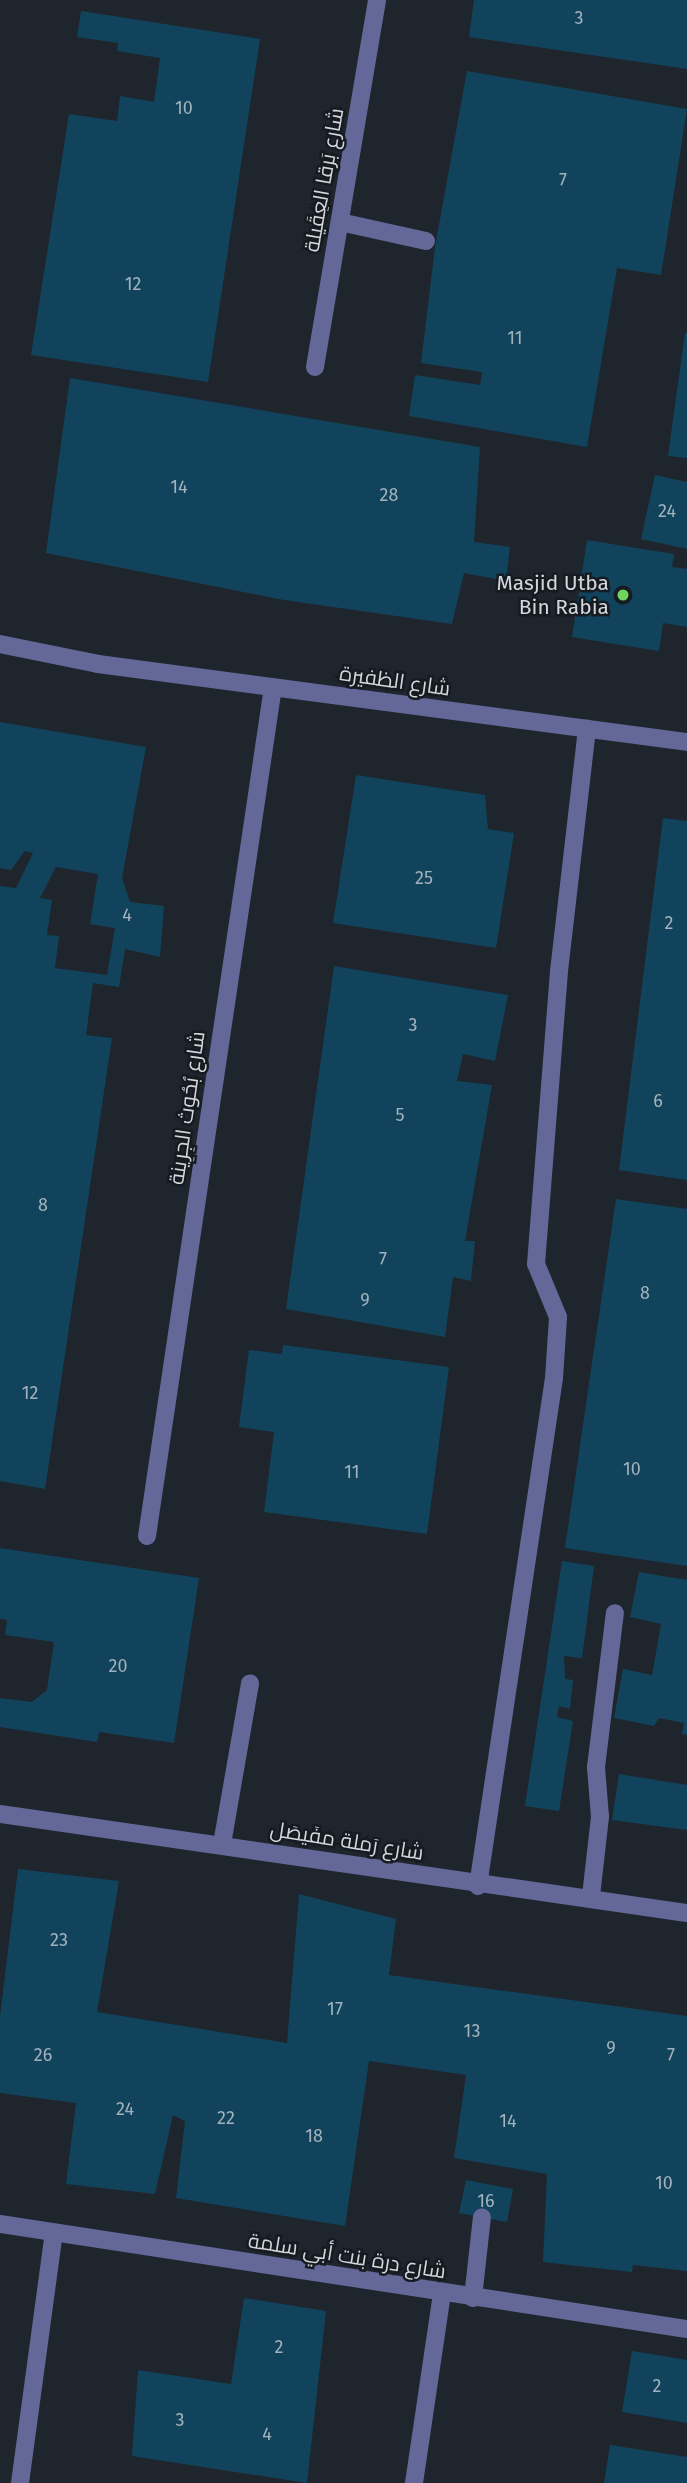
<!DOCTYPE html>
<html>
<head>
<meta charset="utf-8">
<style>
  body { margin:0 }
  #map { position:relative; width:687px; height:2483px; overflow:hidden; background:#1f252c; font-family:"Fira Sans",Cairo,sans-serif }
  div>[style] { position:absolute }
  .building>* { inset:0; background:#11445c }
  .minor>* { height:18px; margin:-9px; padding:0 9px; transform-origin:9px; border-radius:9px; background:#636898 }
  .dots>* { width:19px; height:19px; translate:-50% -50%; box-sizing:border-box; border:4px solid #161b22; border-radius:50% }
  span { translate:-50% -50%; white-space:nowrap; text-align:center; line-height:1.15; -webkit-text-stroke:5px #161b22; paint-order:stroke }
  .number-label { font-size:18px; color:#a2b2bc }
  .number-label span { -webkit-text-stroke-width:0 }
  .street-label { font-size:21px; color:#d3d7dc }
  .poi-label { font-size:21px; color:#d3d7dc }
  .right { translate:-100% -50%; text-align:right }
</style>
</head>
<body>
<div id="map">
  <div class="building">
    <i style="clip-path:polygon(474px 0,687px 0,687px 69px,469px 37px)"></i>
    <i style="clip-path:polygon(81px 11px,260px 39px,208px 382px,31px 355px,69px 114px,117px 121px,120px 96px,154px 102px,160px 58px,117px 51px,118px 43px,77px 37px)"></i>
    <i style="clip-path:polygon(467px 71px,687px 109px,661px 275px,617px 268px,587px 447px,409px 416px,415px 375px,480px 385px,482px 372px,421px 363px,435px 247px)"></i>
    <i style="clip-path:polygon(685px 333px,687px 333px,687px 458px,668px 456px)"></i>
    <i style="clip-path:polygon(70px 378px,480px 447px,474px 542px,510px 547px,506px 581px,464px 573px,452px 624px,284px 600px,46px 553px)"></i>
    <i style="clip-path:polygon(655px 475px,687px 482px,687px 549px,641px 539px)"></i>
    <i style="clip-path:polygon(587px 540px,674px 554px,672px 567px,687px 569px,687px 627px,663px 623px,659px 651px,572px 637px)"></i>
    <i style="clip-path:polygon(evenodd,0 722px,146px 747px,122px 878px,130px 902px,164px 906px,160px 957px,125px 949px,119px 987px,93px 983px,86px 1035px,112px 1038px,45px 1489px,0 1481px,0 886px,16px 888px,33px 853px,25px 851px,11px 870px,0 868px,0 722px,56px 867px,98px 874px,90px 924px,115px 928px,107px 975px,55px 968px,59px 936px,47px 935px,52px 900px,40px 898px,56px 867px)"></i>
    <i style="clip-path:polygon(356px 775px,485px 795px,488px 829px,514px 833px,496px 948px,333px 923px)"></i>
    <i style="clip-path:polygon(663px 818px,687px 821px,687px 1180px,619px 1170px)"></i>
    <i style="clip-path:polygon(334px 966px,508px 995px,495px 1061px,463px 1054px,457px 1081px,492px 1085px,465px 1241px,475px 1241px,471px 1281px,453px 1277px,445px 1337px,286px 1309px)"></i>
    <i style="clip-path:polygon(616px 1199px,687px 1209px,687px 1566px,565px 1548px)"></i>
    <i style="clip-path:polygon(283px 1345px,449px 1367px,427px 1534px,264px 1512px,274px 1432px,239px 1427px,249px 1350px,282px 1354px)"></i>
    <i style="clip-path:polygon(0 1548px,199px 1578px,174px 1743px,99px 1732px,97px 1742px,0 1727px,0 1698px,32px 1702px,47px 1690px,54px 1642px,5px 1635px,7px 1620px,0 1619px)"></i>
    <i style="clip-path:polygon(562px 1561px,594px 1566px,582px 1658px,564px 1656px,565px 1679px,573px 1680px,570px 1709px,559px 1706px,557px 1717px,573px 1721px,559px 1811px,525px 1806px)"></i>
    <i style="clip-path:polygon(639px 1572px,687px 1580px,687px 1735px,682px 1734px,684px 1723px,659px 1718px,654px 1726px,614px 1718px,623px 1669px,652px 1675px,661px 1624px,630px 1617px)"></i>
    <i style="clip-path:polygon(619px 1774px,687px 1785px,687px 1830px,612px 1820px)"></i>
    <i style="clip-path:polygon(18px 1869px,119px 1881px,97px 2012px,287px 2043px,299px 1894px,396px 1919px,389px 1975px,687px 2016px,687px 2271px,633px 2265px,632px 2272px,543px 2262px,547px 2174px,454px 2158px,466px 2075px,369px 2061px,345px 2226px,176px 2198px,185px 2121px,173px 2115px,155px 2194px,66px 2184px,76px 2103px,0 2093px,0 2016px)"></i>
    <i style="clip-path:polygon(466px 2180px,513px 2189px,507px 2222px,459px 2213px)"></i>
    <i style="clip-path:polygon(244px 2298px,326px 2311px,307px 2483px,132px 2456px,138px 2370px,231px 2384px)"></i>
    <i style="clip-path:polygon(632px 2351px,687px 2360px,687px 2423px,622px 2412px)"></i>
    <i style="clip-path:polygon(610px 2445px,687px 2457px,687px 2483px,604px 2483px)"></i>
  </div>
  <div class="minor">
    <i style="left:340px;top:222px;width:88px;rotate:12.5deg"></i>
    <i style="left:315px;top:367px;width:372px;rotate:-80.4deg"></i>
    <i style="left:0;top:644px;width:100px;rotate:11.5deg"></i>
    <i style="left:98px;top:664px;width:594px;rotate:7.54deg"></i>
    <i style="left:147px;top:1536px;width:858px;rotate:-81.56deg"></i>
    <i style="left:0;top:1814px;width:694px;rotate:8.2deg"></i>
    <i style="left:222px;top:1844px;width:163px;rotate:-80.1deg"></i>
    <i style="left:478px;top:1886px;width:514px;rotate:-81.49deg"></i>
    <i style="left:554px;top:1378px;width:61px;rotate:-86.2deg"></i>
    <i style="left:558px;top:1317px;width:57px;rotate:-112.5deg"></i>
    <i style="left:536px;top:1264px;width:294px;rotate:-85.5deg"></i>
    <i style="left:559px;top:971px;width:244px;rotate:-83.4deg"></i>
    <i style="left:591px;top:1896px;width:80px;rotate:-83.5deg"></i>
    <i style="left:600px;top:1817px;width:50px;rotate:-94.6deg"></i>
    <i style="left:596px;top:1767px;width:155px;rotate:-83deg"></i>
    <i style="left:0;top:2224px;width:695px;rotate:8.69deg"></i>
    <i style="left:473px;top:2298px;width:81px;rotate:-83.7deg"></i>
    <i style="left:20px;top:2483px;width:252px;rotate:-82.3deg"></i>
    <i style="left:414px;top:2483px;width:191px;rotate:-81.6deg"></i>
  </div>
  <div class="dots">
    <i style="left:623px;top:595px;background:#70d35e"></i>
  </div>
  <div class="number-label">
    <span style="left:579px;top:18px">3</span>
    <span style="left:184px;top:108px">10</span>
    <span style="left:563px;top:180px">7</span>
    <span style="left:133px;top:284px">12</span>
    <span style="left:515px;top:338px">11</span>
    <span style="left:179px;top:487px">14</span>
    <span style="left:389px;top:495px">28</span>
    <span style="left:667px;top:511px">24</span>
    <span style="left:424px;top:878px">25</span>
    <span style="left:127px;top:915px">4</span>
    <span style="left:669px;top:923px">2</span>
    <span style="left:413px;top:1025px">3</span>
    <span style="left:658px;top:1101px">6</span>
    <span style="left:400px;top:1115px">5</span>
    <span style="left:43px;top:1205px">8</span>
    <span style="left:383px;top:1259px">7</span>
    <span style="left:645px;top:1293px">8</span>
    <span style="left:365px;top:1300px">9</span>
    <span style="left:30px;top:1393px">12</span>
    <span style="left:632px;top:1469px">10</span>
    <span style="left:352px;top:1472px">11</span>
    <span style="left:118px;top:1666px">20</span>
    <span style="left:59px;top:1940px">23</span>
    <span style="left:335px;top:2009px">17</span>
    <span style="left:472px;top:2031px">13</span>
    <span style="left:611px;top:2048px">9</span>
    <span style="left:43px;top:2055px">26</span>
    <span style="left:671px;top:2055px">7</span>
    <span style="left:125px;top:2109px">24</span>
    <span style="left:226px;top:2118px">22</span>
    <span style="left:508px;top:2121px">14</span>
    <span style="left:314px;top:2136px">18</span>
    <span style="left:664px;top:2183px">10</span>
    <span style="left:486px;top:2201px">16</span>
    <span style="left:279px;top:2347px">2</span>
    <span style="left:657px;top:2386px">2</span>
    <span style="left:180px;top:2420px">3</span>
    <span style="left:267px;top:2434px">4</span>
  </div>
  <div class="street-label">
    <span style="left:324px;top:180px;rotate:-80deg">شارع بَرقا العِقَيلة</span>
    <span style="left:395px;top:681px;rotate:8deg">شارع الظفيرة</span>
    <span style="left:187px;top:1108px;rotate:-82deg">شارع بُحُوث الجِرِينة</span>
    <span style="left:347px;top:1841px;rotate:9deg">شارع رَملة مفَيصَل</span>
    <span style="left:347px;top:2256px;rotate:9deg">شارع درة بنت أبي سلمة</span>
  </div>
  <div class="poi-label">
    <span class="right" style="left:609px;top:595px">Masjid Utba<br>Bin Rabia</span>
  </div>
</div>
</body>
</html>
